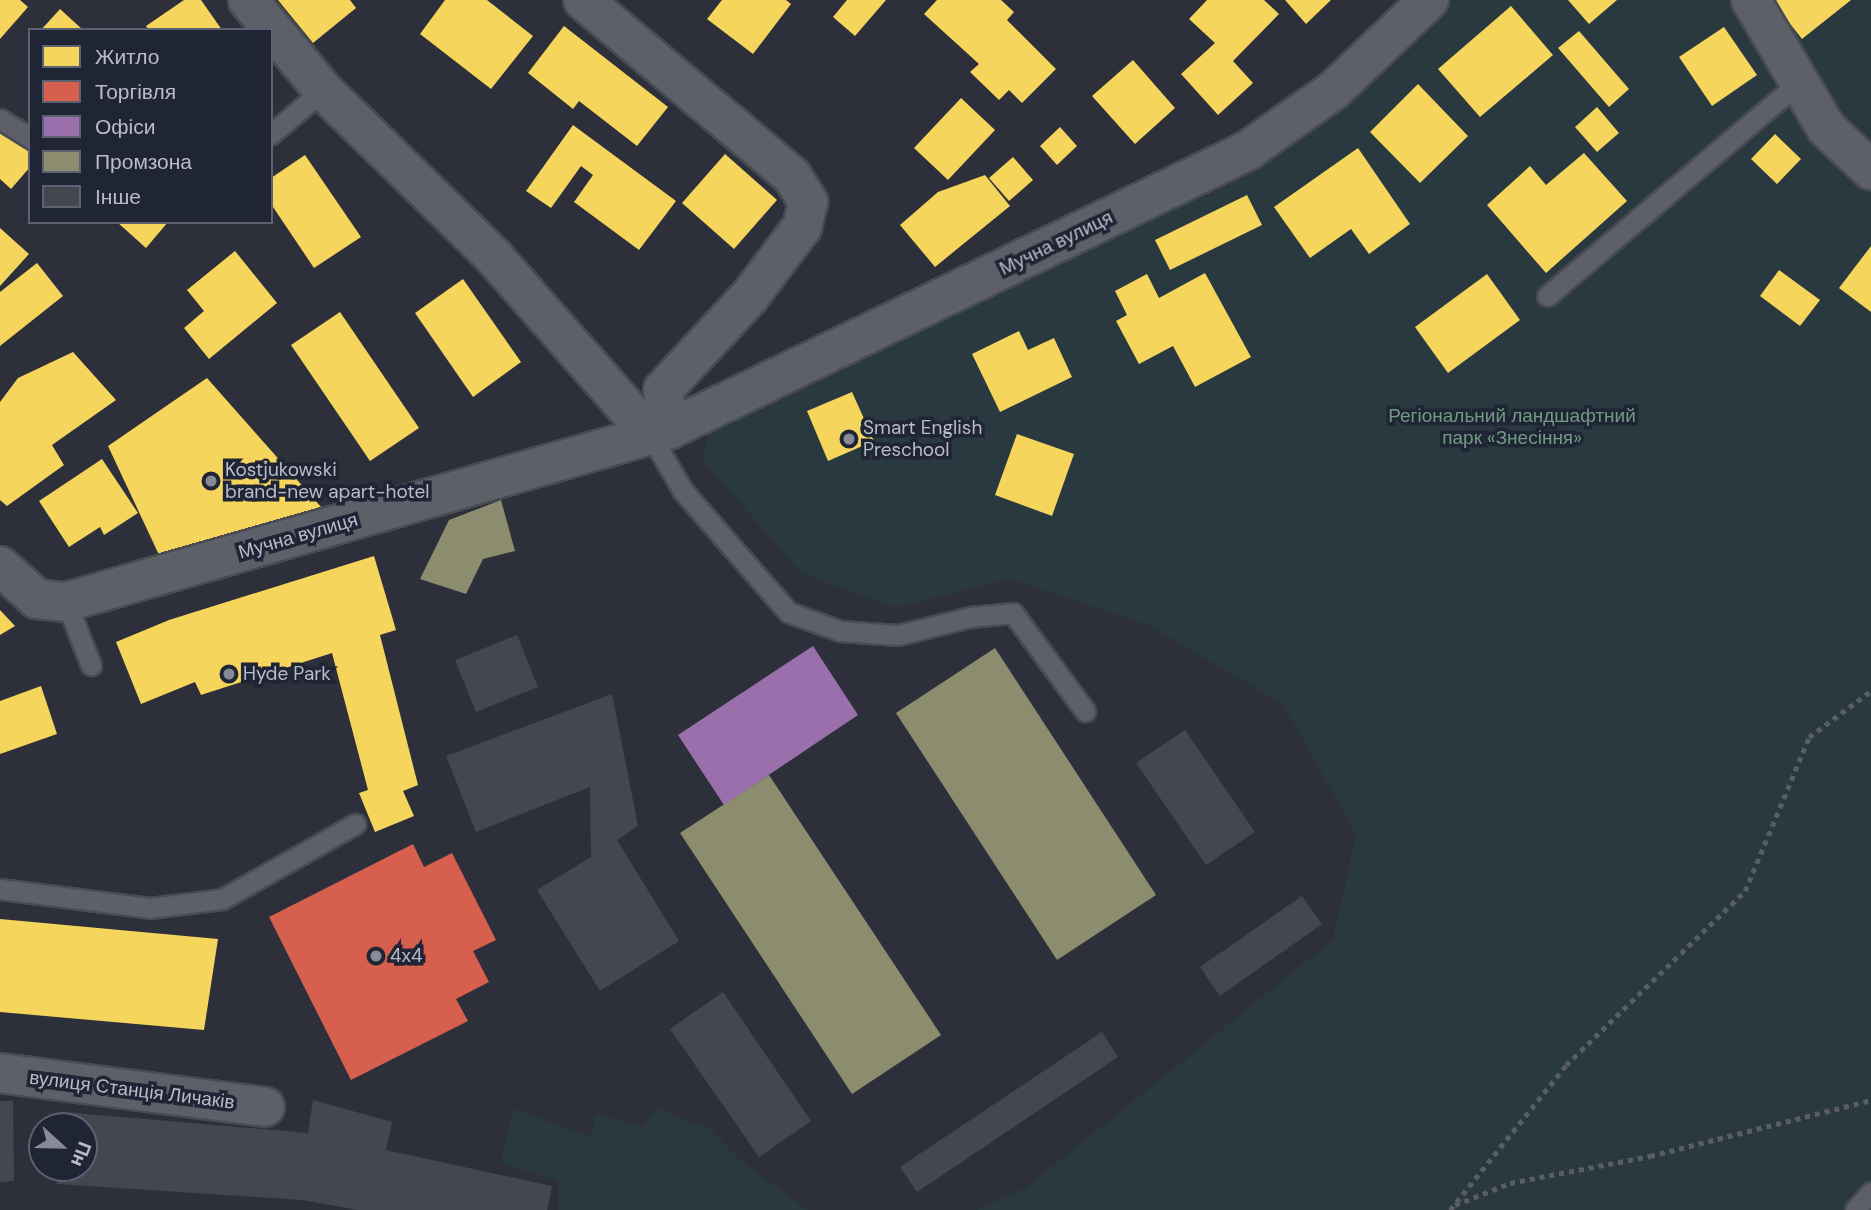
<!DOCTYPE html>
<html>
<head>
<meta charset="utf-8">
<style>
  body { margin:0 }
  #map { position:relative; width:1871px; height:1210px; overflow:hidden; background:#2d303a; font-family:"DM Sans",sans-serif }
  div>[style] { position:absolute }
  .green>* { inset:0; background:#2a3940 }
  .homes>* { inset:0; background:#f6d55c }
  .shops>* { inset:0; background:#d6604d }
  .offices>* { inset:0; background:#9970ab }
  .industry>* { inset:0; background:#8c8c6e }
  .building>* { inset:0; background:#44474f }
  .path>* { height:4.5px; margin-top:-2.25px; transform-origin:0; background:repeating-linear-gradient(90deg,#5a5e64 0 5px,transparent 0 10px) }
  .roads { filter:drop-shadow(2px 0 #494b53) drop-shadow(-2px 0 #494b53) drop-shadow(0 2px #494b53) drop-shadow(0 -2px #494b53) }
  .service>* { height:19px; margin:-9.5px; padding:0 9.5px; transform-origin:9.5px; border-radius:9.5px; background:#5d6068 }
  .minor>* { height:38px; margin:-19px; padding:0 19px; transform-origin:19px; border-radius:19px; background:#5d6068 }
  .dots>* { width:19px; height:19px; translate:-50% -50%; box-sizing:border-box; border:4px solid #202535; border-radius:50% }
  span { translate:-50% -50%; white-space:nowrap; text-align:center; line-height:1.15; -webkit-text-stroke:7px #202535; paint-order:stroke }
  .street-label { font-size:19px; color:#b8bcca }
  .park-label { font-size:19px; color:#709a81 }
  .poi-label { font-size:19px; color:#b8bcca }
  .left { translate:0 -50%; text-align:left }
  .legend { position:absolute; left:28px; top:28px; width:245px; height:196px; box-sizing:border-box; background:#202535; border:2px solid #5d6171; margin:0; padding:9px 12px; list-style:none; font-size:21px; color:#b8bcca }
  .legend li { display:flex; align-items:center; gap:14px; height:35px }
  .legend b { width:35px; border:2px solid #5d6171 }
  .north { position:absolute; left:28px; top:1112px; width:70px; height:70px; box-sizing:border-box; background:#202535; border:2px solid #5d6171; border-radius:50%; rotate:112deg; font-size:19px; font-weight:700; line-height:28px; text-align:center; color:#b8bcca }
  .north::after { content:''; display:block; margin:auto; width:24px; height:32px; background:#878b98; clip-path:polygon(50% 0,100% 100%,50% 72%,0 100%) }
</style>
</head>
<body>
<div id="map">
  <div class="green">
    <i style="clip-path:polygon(1453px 0,1871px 0,1871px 1210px,977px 1210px,1027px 1187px,1333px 940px,1356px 834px,1283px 704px,1148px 625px,1010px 579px,895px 608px,801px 573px,702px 459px,711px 427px,956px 305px,1176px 207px,1327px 119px)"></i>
    <i style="clip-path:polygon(656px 1108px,711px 1130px,742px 1162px,808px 1210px,558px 1210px,558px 1181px,501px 1163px,513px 1109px,591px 1137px,596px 1114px,643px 1127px)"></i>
  </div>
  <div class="homes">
    <i style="clip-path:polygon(0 0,20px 0,28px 7px,0 39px)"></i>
    <i style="clip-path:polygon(184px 0,201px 0,222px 30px,149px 30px,146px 26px)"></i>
    <i style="clip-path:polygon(278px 0,350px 0,356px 8px,313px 43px)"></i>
    <i style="clip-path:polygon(445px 0,487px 0,533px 36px,491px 89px,420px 34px)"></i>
    <i style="clip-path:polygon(722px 0,786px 0,791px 4px,753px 54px,707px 19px)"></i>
    <i style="clip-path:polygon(847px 0,886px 0,855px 36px,833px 17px)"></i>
    <i style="clip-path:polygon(937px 0,1001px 0,1014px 12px,1007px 20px,1056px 69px,1022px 103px,1009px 90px,999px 100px,970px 72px,979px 64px,924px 14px)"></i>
    <i style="clip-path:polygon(1207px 0,1264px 0,1279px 14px,1233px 61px,1253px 83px,1218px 115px,1181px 74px,1215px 43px,1189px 19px)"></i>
    <i style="clip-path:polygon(1285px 0,1331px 0,1306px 24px)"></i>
    <i style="clip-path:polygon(1568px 0,1617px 0,1589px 24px)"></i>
    <i style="clip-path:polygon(1776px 0,1851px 0,1802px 39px,1773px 2px)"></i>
    <i style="clip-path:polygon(1511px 6px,1553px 55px,1480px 117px,1438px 69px)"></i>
    <i style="clip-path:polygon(60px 9px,83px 30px,41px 30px)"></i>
    <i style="clip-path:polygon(564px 26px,668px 107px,637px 146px,579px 101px,573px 109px,528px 73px)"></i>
    <i style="clip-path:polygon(1724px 27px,1757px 75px,1712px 106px,1679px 57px)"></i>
    <i style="clip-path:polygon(1579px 31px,1629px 89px,1609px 107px,1558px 48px)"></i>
    <i style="clip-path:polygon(1133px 60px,1175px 108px,1135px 144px,1092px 96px)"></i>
    <i style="clip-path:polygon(1418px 84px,1468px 136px,1420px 183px,1370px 132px)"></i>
    <i style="clip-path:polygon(961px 98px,995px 130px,948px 180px,914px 148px)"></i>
    <i style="clip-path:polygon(1597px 107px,1619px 133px,1597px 152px,1575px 127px)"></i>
    <i style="clip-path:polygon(573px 125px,676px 201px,639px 250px,574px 202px,593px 175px,581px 166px,551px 208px,526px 191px)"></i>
    <i style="clip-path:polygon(0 127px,30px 153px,30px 167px,11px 189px,0 179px)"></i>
    <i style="clip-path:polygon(1060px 127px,1077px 146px,1057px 165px,1040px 146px)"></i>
    <i style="clip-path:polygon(1775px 134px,1801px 159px,1777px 184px,1751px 159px)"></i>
    <i style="clip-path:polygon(1358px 148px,1410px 224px,1369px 254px,1351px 229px,1310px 258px,1274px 207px)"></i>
    <i style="clip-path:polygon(1584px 153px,1627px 201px,1546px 273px,1487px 205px,1530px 166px,1546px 185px)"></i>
    <i style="clip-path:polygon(725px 154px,777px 200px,734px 249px,682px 203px)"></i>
    <i style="clip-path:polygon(305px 155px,361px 237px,314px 268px,271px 204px,271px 178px)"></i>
    <i style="clip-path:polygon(1013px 157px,1033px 180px,1009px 201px,989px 178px)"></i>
    <i style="clip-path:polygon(985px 175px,1010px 206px,935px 267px,900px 225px,938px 192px)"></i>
    <i style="clip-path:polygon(1247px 195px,1262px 225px,1170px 270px,1155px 240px)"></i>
    <i style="clip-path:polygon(117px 222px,168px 222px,146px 248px)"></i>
    <i style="clip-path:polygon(0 228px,29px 254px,0 286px)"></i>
    <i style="clip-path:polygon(1871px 246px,1871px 312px,1839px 288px)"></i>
    <i style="clip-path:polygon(235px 251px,277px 303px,209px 359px,184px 328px,204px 311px,187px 290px)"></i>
    <i style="clip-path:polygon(37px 263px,63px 296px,0 346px,0 292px)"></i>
    <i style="clip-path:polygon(1779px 270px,1820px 300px,1800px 326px,1760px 296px)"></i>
    <i style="clip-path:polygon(1205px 273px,1251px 357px,1195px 387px,1173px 346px,1139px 364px,1116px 321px,1127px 315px,1115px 291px,1147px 274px,1159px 298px)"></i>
    <i style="clip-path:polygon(1487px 274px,1520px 320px,1448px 373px,1415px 327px)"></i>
    <i style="clip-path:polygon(463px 279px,521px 362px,473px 397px,415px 313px)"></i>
    <i style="clip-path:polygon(340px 312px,419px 428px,370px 461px,291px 345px)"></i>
    <i style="clip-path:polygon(1019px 331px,1028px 350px,1054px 338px,1072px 377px,1000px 412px,972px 354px)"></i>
    <i style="clip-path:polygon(73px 352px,116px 400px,52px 445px,64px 465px,7px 506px,0 500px,0 402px,18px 378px)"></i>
    <i style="clip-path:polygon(207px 378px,329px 516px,160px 557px,108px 446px)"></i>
    <i style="clip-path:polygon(852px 392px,874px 441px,828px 461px,807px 411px)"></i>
    <i style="clip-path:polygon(1017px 434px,1074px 454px,1052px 516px,995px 495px)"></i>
    <i style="clip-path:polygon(102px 459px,138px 513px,104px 535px,100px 527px,69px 547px,39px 501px)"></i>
    <i style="clip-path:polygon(374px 556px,396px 630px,380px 635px,418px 785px,403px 791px,414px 816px,375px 832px,359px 793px,368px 790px,332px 653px,201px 695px,195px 682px,141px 704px,116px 642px,169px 620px)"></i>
    <i style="clip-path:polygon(0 610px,15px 626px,0 635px)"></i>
    <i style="clip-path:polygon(41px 686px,57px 734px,0 754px,0 701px)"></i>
    <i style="clip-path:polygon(0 919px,218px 939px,204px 1030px,0 1012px)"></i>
  </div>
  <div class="shops">
    <i style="clip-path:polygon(413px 844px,424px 867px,452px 853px,496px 940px,473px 951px,489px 982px,456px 999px,468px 1021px,351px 1080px,269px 917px)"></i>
  </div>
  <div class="offices">
    <i style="clip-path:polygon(813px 646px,858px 715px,724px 805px,678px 735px)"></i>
  </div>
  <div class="industry">
    <i style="clip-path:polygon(501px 500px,515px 551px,483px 559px,466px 594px,420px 579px,449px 520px)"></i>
    <i style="clip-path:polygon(995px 648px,1156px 895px,1057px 960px,896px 713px)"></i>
    <i style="clip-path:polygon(769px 775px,941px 1035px,852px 1094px,680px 833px)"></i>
  </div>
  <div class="building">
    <i style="clip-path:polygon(517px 635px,538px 687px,476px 712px,455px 660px)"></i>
    <i style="clip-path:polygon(612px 694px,638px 826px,617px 840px,679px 941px,600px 991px,537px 890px,591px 857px,590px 787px,476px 832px,446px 756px)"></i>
    <i style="clip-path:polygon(1185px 730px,1255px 832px,1206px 865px,1136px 763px)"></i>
    <i style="clip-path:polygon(1302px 896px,1322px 924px,1220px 996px,1200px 967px)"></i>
    <i style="clip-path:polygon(723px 992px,811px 1121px,759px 1157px,670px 1029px)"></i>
    <i style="clip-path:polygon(1102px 1032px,1118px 1057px,917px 1192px,900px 1167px)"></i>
    <i style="clip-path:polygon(313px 1100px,392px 1122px,386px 1150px,552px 1186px,547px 1210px,358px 1210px,302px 1200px,57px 1184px,58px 1168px,84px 1168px,84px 1126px,62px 1126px,63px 1112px,308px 1133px)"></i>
    <i style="clip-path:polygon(0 1101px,13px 1101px,14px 1181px,0 1182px)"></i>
  </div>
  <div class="path">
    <i style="left:1455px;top:1205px;width:59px;rotate:-21.8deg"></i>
    <i style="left:1510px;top:1183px;width:143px;rotate:-10.9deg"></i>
    <i style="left:1650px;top:1156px;width:228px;rotate:-14.2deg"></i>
    <i style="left:1450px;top:1210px;width:186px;rotate:-51.3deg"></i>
    <i style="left:1566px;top:1065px;width:250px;rotate:-44.2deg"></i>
    <i style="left:1745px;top:891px;width:167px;rotate:-67.4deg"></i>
    <i style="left:1809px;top:737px;width:77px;rotate:-36.6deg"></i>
  </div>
  <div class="roads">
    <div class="service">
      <i style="left:0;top:119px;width:36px;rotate:32deg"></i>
      <i style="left:271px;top:134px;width:68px;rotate:-40.2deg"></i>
      <i style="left:1547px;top:296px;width:328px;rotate:-40.3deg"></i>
      <i style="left:651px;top:436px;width:64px;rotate:59.8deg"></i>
      <i style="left:683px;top:491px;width:160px;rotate:49deg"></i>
      <i style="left:788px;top:612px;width:55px;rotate:20.1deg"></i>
      <i style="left:840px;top:631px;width:58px;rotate:3.9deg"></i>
      <i style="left:898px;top:635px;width:74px;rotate:-14deg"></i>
      <i style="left:970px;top:617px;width:43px;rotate:-5.3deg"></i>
      <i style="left:1013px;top:613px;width:122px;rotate:53.7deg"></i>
      <i style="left:66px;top:602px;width:68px;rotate:68.4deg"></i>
      <i style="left:0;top:889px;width:151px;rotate:7.2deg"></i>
      <i style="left:150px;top:908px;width:73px;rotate:-7.1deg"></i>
      <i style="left:222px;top:899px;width:153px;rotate:-29.4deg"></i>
      <i style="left:1855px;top:1210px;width:24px;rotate:-48deg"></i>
    </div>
    <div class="minor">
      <i style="left:248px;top:0;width:117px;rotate:50.2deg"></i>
      <i style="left:323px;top:90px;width:239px;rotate:44.3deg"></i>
      <i style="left:494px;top:257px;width:238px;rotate:48.7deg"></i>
      <i style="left:583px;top:0;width:273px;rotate:40.1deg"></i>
      <i style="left:792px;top:176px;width:31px;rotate:58deg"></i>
      <i style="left:808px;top:202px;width:26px;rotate:103deg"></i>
      <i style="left:802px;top:227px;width:86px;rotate:127deg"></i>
      <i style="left:750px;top:296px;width:128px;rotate:132.8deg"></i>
      <i style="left:663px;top:390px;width:40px;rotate:82.9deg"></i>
      <i style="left:1751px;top:0;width:148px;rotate:59.6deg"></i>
      <i style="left:1826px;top:128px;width:62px;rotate:43deg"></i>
      <i style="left:0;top:566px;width:50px;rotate:41.7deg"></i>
      <i style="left:37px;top:599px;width:29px;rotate:6deg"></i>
      <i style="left:66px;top:602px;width:626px;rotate:-15.95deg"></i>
      <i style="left:668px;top:430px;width:643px;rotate:-25.73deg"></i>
      <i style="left:1247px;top:151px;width:106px;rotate:-35deg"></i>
      <i style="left:1334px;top:90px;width:131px;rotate:-43.5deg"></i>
      <i style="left:0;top:1073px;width:267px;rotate:7.3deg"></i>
    </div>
  </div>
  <div class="dots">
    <i style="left:849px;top:439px;background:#878b98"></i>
    <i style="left:211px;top:481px;background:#878b98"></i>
    <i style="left:229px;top:674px;background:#878b98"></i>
    <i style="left:376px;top:956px;background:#878b98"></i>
  </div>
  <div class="street-label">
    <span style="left:1056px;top:243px;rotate:-26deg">Мучна вулиця</span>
    <span style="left:298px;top:536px;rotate:-16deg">Мучна вулиця</span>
    <span style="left:132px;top:1090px;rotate:7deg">вулиця Станція Личаків</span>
  </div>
  <div class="park-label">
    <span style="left:1512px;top:427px">Регіональний ландшафтний<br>парк «Знесіння»</span>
  </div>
  <div class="poi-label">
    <span class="left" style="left:863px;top:439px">Smart English<br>Preschool</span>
    <span class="left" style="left:225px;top:481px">Kostjukowski<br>brand-new apart-hotel</span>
    <span class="left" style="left:243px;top:674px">Hyde Park</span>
    <span class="left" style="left:390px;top:956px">4х4</span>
  </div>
  <ul class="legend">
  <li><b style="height:19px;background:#f6d55c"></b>Житло</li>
  <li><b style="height:19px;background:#d6604d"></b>Торгівля</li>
  <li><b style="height:19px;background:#9970ab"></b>Офіси</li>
  <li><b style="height:19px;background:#8c8c6e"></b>Промзона</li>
  <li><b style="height:19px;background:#44474f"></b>Інше</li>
  </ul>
  <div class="north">Пн</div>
</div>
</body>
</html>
